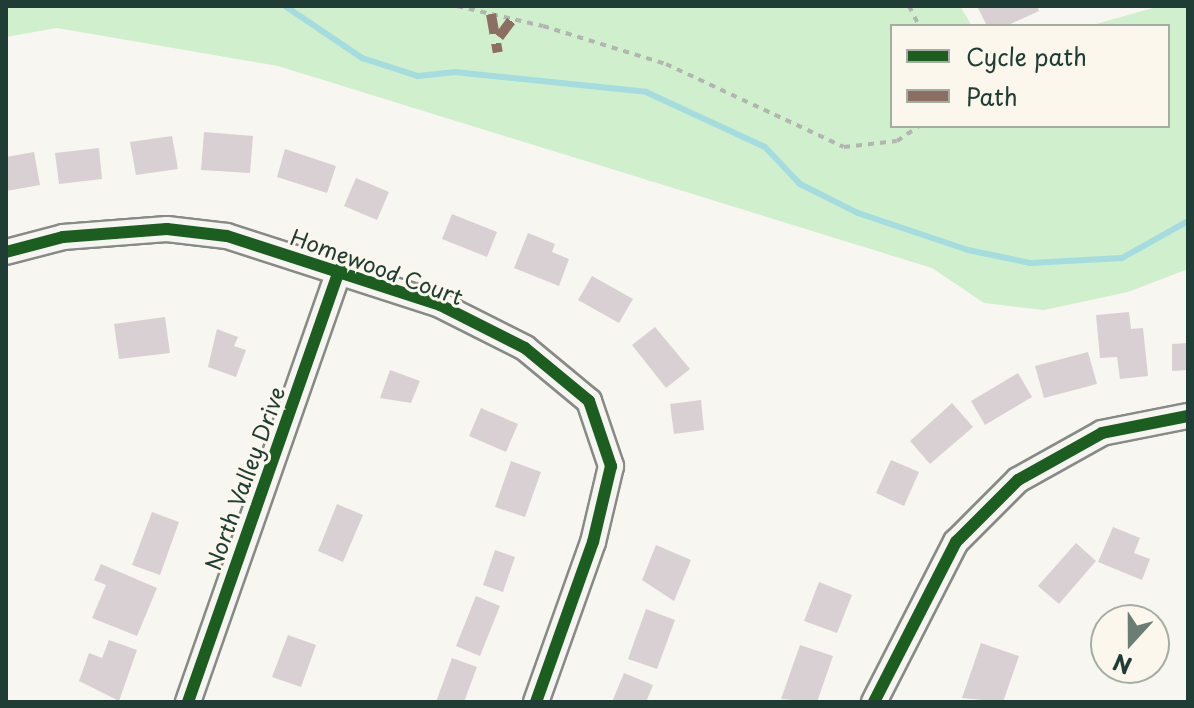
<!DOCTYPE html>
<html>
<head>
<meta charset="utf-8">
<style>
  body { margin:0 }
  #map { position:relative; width:1194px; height:708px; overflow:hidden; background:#f8f6f0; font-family:"Playpen Sans",sans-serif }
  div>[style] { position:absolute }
  .green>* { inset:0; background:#cfefcd }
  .stream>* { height:6px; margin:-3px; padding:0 3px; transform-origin:3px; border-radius:3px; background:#a4dcdf }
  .building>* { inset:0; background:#d9d0d3 }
  .path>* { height:4px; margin-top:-2px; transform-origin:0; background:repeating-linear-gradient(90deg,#b2b5b1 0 6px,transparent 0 12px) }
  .roads { filter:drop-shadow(2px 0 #868b86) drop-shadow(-2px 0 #868b86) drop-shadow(0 2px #868b86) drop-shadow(0 -2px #868b86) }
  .minor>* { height:24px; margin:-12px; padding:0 12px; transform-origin:12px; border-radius:12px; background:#f6f5f1 }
  .quiet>* { height:10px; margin-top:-5px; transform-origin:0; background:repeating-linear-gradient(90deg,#8d6e63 0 20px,transparent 0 30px) }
  .cycleway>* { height:12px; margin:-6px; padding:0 6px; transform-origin:6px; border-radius:6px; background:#1b5e20 }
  span { translate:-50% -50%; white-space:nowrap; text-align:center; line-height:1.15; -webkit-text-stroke:6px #fbf7ec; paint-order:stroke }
  .street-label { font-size:22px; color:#1f3d34 }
  .frame { position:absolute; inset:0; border:8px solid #1f3d34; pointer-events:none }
  .legend { position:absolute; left:890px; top:24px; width:280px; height:104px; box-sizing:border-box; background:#fbf7ec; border:2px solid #a3ada2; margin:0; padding:10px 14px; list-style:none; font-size:24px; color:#1f3d34 }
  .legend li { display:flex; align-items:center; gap:16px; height:40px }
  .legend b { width:40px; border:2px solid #a3ada2 }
  .north { position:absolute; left:1090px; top:604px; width:80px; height:80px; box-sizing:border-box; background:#fbf7ec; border:2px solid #a3ada2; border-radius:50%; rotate:201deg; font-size:22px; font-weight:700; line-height:32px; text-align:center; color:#1f3d34 }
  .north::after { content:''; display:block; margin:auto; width:28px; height:36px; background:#6b7e76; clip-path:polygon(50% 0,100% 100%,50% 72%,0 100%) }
</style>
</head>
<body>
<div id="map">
  <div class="green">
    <i style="clip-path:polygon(6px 6px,960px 6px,972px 26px,892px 26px,892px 126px,1168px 126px,1168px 26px,1089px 26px,1160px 6px,1188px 6px,1188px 269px,1128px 292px,1044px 310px,984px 303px,932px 268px,278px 66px,57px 28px,6px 37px)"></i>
  </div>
  <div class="stream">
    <i style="left:285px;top:6px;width:93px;rotate:34deg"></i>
    <i style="left:362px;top:58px;width:59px;rotate:17.8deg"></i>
    <i style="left:418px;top:76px;width:36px;rotate:-6deg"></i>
    <i style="left:454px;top:72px;width:193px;rotate:5.9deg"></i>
    <i style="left:646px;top:92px;width:131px;rotate:24.8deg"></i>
    <i style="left:765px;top:147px;width:51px;rotate:46.6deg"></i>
    <i style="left:800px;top:184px;width:65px;rotate:26.6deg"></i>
    <i style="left:858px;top:213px;width:116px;rotate:18.6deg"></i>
    <i style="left:968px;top:250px;width:63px;rotate:11.8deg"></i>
    <i style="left:1030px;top:263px;width:92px;rotate:-3.1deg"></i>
    <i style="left:1122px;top:258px;width:76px;rotate:-29.3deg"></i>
  </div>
  <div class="building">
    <i style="clip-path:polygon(977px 6px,1037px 6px,1039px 11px,1006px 26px,987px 26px)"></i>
    <i style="clip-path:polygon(204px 132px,253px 136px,250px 173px,201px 170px)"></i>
    <i style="clip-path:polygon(172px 136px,178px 169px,136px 175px,130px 142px)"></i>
    <i style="clip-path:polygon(99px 148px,102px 179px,59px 184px,55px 153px)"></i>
    <i style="clip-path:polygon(285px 149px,336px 166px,327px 193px,277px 177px)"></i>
    <i style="clip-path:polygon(34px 152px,40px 185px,6px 191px,6px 157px)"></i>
    <i style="clip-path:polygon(356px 178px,389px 192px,377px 220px,344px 206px)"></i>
    <i style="clip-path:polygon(452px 214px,497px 232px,487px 257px,442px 239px)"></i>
    <i style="clip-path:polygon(528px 233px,555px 244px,552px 252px,569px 259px,559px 286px,514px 268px)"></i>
    <i style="clip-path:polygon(592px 276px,633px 299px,619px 323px,578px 300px)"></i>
    <i style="clip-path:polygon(1129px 312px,1131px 329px,1143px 328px,1148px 376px,1120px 379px,1117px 357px,1100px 358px,1096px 315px)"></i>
    <i style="clip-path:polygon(165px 317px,170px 353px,119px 359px,114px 324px)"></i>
    <i style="clip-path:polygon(655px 327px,690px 369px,666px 388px,632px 345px)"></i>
    <i style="clip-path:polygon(217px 329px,238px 337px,234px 346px,246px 350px,236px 377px,208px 367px)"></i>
    <i style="clip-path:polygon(1188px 343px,1188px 370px,1172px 371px,1172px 344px)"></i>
    <i style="clip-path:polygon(1088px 352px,1097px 384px,1044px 398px,1035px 366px)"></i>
    <i style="clip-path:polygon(390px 370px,420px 381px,411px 403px,380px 398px)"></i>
    <i style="clip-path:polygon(1018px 373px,1032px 397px,985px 425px,971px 401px)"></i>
    <i style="clip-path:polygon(701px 400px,704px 430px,674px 434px,670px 404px)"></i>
    <i style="clip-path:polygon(952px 403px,973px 427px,930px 464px,910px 441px)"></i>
    <i style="clip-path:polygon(481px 408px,518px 424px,506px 452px,469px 436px)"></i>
    <i style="clip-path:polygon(891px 460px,919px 472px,904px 506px,876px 493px)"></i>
    <i style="clip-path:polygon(511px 461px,541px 472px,525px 517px,495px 507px)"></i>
    <i style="clip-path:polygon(337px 504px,363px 515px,343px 562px,318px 551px)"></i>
    <i style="clip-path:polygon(152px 512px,179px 522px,160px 575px,132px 565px)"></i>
    <i style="clip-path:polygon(1113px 527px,1140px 538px,1134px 553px,1150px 559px,1142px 580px,1098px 562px)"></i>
    <i style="clip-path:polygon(1076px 543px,1096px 561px,1059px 604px,1038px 586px)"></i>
    <i style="clip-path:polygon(656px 545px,691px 560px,674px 601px,642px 580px)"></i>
    <i style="clip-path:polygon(495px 550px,515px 557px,503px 592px,483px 585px)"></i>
    <i style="clip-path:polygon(101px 564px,157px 588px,137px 636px,92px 618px,106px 585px,94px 580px)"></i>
    <i style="clip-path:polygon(819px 582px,852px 595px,837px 633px,804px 621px)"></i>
    <i style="clip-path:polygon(476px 596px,500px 606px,480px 656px,456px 646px)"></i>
    <i style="clip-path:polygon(646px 609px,675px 620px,657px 669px,628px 659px)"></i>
    <i style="clip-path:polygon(288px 635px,316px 645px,301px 687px,272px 677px)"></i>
    <i style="clip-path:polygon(109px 640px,137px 650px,119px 701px,79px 681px,89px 653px,102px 658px)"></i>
    <i style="clip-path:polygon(981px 643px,1019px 656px,1003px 702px,962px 698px)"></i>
    <i style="clip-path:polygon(800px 645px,833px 656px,817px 702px,781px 699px)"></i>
    <i style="clip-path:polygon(452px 658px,477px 667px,464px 702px,436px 702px)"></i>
    <i style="clip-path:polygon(624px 673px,653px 685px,646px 702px,612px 702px)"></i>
  </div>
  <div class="path">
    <i style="left:457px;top:6px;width:88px;rotate:13.1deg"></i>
    <i style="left:543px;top:26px;width:129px;rotate:17.2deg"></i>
    <i style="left:666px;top:64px;width:196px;rotate:25deg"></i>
    <i style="left:844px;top:147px;width:53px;rotate:-6.5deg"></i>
    <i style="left:897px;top:141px;width:27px;rotate:-34deg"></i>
    <i style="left:909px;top:6px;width:22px;rotate:63deg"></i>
  </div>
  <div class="roads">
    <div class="minor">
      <i style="left:6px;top:252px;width:59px;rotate:-14.7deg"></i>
      <i style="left:63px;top:237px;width:104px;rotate:-4.4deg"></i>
      <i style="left:167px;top:229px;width:60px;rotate:6.7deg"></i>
      <i style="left:227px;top:236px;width:224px;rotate:17.9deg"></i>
      <i style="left:440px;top:305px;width:95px;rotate:26.8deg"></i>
      <i style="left:525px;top:348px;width:83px;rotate:39.6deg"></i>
      <i style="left:589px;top:401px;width:69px;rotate:71.3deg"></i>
      <i style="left:611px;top:466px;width:78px;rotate:103.3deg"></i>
      <i style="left:593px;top:542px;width:170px;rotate:109.6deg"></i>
      <i style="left:188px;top:702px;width:459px;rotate:-70.7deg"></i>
      <i style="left:874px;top:702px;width:180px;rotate:-62.9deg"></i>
      <i style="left:956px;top:542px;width:88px;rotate:-45deg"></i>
      <i style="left:1018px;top:480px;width:96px;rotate:-29.2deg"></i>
      <i style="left:1102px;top:433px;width:88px;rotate:-11.2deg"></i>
    </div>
  </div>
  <div class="quiet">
    <i style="left:491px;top:14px;width:39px;rotate:80deg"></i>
    <i style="left:499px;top:37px;width:21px;rotate:-53deg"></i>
  </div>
  <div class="cycleway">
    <i style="left:6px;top:252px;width:59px;rotate:-14.7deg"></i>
    <i style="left:63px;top:237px;width:104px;rotate:-4.4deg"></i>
    <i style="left:167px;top:229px;width:60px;rotate:6.7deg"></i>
    <i style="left:227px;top:236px;width:224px;rotate:17.9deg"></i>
    <i style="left:440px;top:305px;width:95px;rotate:26.8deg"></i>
    <i style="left:525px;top:348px;width:83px;rotate:39.6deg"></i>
    <i style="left:589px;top:401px;width:69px;rotate:71.3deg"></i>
    <i style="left:611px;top:466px;width:78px;rotate:103.3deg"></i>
    <i style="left:593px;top:542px;width:170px;rotate:109.6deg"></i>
    <i style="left:188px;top:702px;width:459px;rotate:-70.7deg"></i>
    <i style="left:874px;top:702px;width:180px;rotate:-62.9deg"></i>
    <i style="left:956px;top:542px;width:88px;rotate:-45deg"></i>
    <i style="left:1018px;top:480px;width:96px;rotate:-29.2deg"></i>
    <i style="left:1102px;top:433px;width:88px;rotate:-11.2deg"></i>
  </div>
  <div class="street-label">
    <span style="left:377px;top:266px;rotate:20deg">Homewood Court</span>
    <span style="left:244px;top:478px;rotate:-70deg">North Valley Drive</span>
  </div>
  <div class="frame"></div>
  <ul class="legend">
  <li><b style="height:10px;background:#1b5e20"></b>Cycle path</li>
  <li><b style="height:10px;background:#8d6e63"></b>Path</li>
  </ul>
  <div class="north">N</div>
</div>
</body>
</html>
